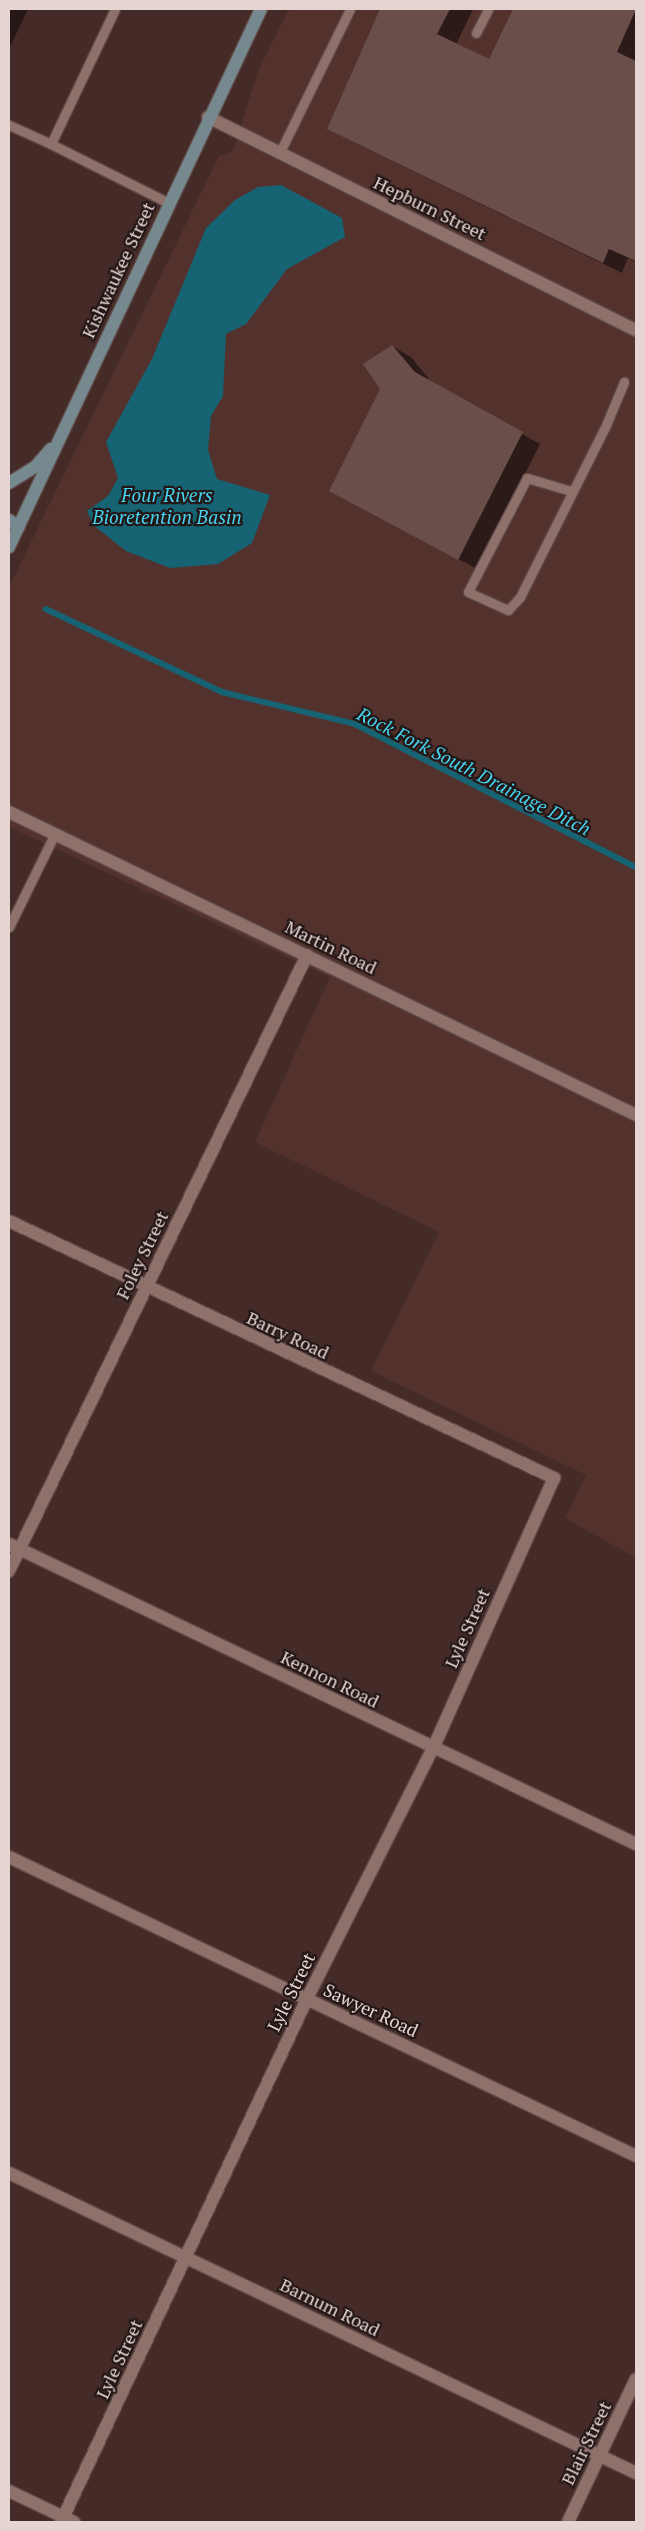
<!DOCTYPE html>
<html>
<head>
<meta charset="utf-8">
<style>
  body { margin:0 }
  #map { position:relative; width:645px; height:2531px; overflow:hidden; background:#452b28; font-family:"PT Serif",serif }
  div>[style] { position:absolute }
  .built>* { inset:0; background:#53322d }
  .water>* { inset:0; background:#166374 }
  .shadow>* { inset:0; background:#0007 }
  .stream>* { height:5.5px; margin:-2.75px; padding:0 2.75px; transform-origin:2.75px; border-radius:2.75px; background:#166374 }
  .building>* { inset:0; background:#6a4e4a }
  .roads { filter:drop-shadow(1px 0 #5e4946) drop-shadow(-1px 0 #5e4946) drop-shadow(0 1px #5e4946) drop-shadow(0 -1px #5e4946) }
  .lane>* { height:9px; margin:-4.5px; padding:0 4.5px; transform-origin:4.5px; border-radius:4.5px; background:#8f716c }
  .street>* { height:12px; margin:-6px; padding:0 6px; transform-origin:6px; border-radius:6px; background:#8f716c }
  .secondary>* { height:12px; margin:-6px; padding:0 6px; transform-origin:6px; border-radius:6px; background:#76898e }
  span { translate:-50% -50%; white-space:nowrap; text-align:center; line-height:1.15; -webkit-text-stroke:4.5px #231716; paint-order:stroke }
  .street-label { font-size:18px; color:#e5d4d1 }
  .water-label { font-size:19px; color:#46d2f1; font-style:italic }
  .frame { position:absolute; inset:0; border:10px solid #e5d4d1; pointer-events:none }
</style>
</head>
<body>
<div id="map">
  <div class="built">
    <i style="clip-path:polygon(289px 9px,636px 9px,636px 1558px,565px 1518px,586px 1475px,371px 1371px,439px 1232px,255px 1142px,330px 977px,9px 827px,9px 587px,219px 156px,233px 151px,258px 71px)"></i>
  </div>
  <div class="water">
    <i style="clip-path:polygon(281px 185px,342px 218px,345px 237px,287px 269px,246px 324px,226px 334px,223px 396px,211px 416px,208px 450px,217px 479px,270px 495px,252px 543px,218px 564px,170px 568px,126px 551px,93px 525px,87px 511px,108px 496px,118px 478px,106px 442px,152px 359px,206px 228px,235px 200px,258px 187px)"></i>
  </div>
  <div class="shadow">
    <i style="clip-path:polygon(9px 9px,28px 9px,9px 49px)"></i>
    <i style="clip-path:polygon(386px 9px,473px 9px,456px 45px,489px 61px,514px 9px,636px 9px,636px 262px,628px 258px,622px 273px,348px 139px)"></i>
    <i style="clip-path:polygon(392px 346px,411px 357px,433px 384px,540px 444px,477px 569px,349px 501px)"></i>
  </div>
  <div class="stream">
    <i style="left:46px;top:609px;width:195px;rotate:25.2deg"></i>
    <i style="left:222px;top:692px;width:137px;rotate:13.5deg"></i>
    <i style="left:355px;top:724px;width:315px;rotate:27deg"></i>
  </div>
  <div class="building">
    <i style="clip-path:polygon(380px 9px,450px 9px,437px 34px,489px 59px,513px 9px,636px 9px,617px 52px,636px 61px,636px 261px,609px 249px,603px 263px,327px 129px)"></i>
    <i style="clip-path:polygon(392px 345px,415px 372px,523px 432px,458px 560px,329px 491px,380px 389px,363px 364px)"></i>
  </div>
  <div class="roads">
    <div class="lane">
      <i style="left:115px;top:9px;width:149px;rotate:115.4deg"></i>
      <i style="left:51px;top:144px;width:132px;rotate:26.6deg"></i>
      <i style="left:476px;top:33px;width:27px;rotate:-63deg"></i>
      <i style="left:9px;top:125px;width:46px;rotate:24.3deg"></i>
      <i style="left:280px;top:152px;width:159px;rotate:-63.9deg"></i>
      <i style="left:571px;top:491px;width:46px;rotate:-163.5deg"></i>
      <i style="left:527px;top:478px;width:128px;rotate:117.4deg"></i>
      <i style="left:468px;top:592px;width:44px;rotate:24.2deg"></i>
      <i style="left:508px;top:610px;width:18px;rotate:-47deg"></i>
      <i style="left:520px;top:597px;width:192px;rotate:-63.4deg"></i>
      <i style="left:606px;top:425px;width:47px;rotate:-67.3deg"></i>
      <i style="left:9px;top:927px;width:102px;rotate:-63.9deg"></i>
    </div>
    <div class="street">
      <i style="left:208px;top:117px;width:478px;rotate:26.5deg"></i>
      <i style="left:9px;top:812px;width:696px;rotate:25.79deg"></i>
      <i style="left:9px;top:1221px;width:603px;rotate:25.25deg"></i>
      <i style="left:554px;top:1478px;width:296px;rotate:114.1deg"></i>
      <i style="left:433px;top:1748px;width:281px;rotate:116.7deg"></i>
      <i style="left:307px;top:1999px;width:578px;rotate:115.19deg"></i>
      <i style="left:9px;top:1544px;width:695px;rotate:25.57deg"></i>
      <i style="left:9px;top:1571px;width:684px;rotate:-64.18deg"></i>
      <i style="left:9px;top:1857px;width:695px;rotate:25.5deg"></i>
      <i style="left:9px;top:2173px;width:695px;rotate:25.57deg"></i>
      <i style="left:9px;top:2491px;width:72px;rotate:25.5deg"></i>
      <i style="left:568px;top:2522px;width:158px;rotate:-64.6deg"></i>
    </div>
    <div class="secondary">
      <i style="left:9px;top:483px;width:32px;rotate:-32deg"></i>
      <i style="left:36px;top:466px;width:23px;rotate:-49deg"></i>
      <i style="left:9px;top:520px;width:12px;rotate:35deg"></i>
      <i style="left:9px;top:547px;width:594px;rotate:-64.9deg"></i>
    </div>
  </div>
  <div class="street-label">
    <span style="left:430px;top:208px;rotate:26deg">Hepburn Street</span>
    <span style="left:118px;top:270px;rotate:-65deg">Kishwaukee Street</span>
    <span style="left:331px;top:947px;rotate:26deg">Martin Road</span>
    <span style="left:142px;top:1255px;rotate:-64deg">Foley Street</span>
    <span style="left:288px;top:1335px;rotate:25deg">Barry Road</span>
    <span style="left:467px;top:1628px;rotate:-66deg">Lyle Street</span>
    <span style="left:330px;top:1679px;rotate:26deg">Kennon Road</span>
    <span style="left:291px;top:1992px;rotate:-64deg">Lyle Street</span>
    <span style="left:371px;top:2010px;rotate:25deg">Sawyer Road</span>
    <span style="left:330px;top:2307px;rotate:26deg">Barnum Road</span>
    <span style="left:119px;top:2359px;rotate:-65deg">Lyle Street</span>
    <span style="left:586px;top:2443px;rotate:-64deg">Blair Street</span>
  </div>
  <div class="water-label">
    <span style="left:167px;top:506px">Four Rivers<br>Bioretention Basin</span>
    <span style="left:474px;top:771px;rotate:27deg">Rock Fork South Drainage Ditch</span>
  </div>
  <div class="frame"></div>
</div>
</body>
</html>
